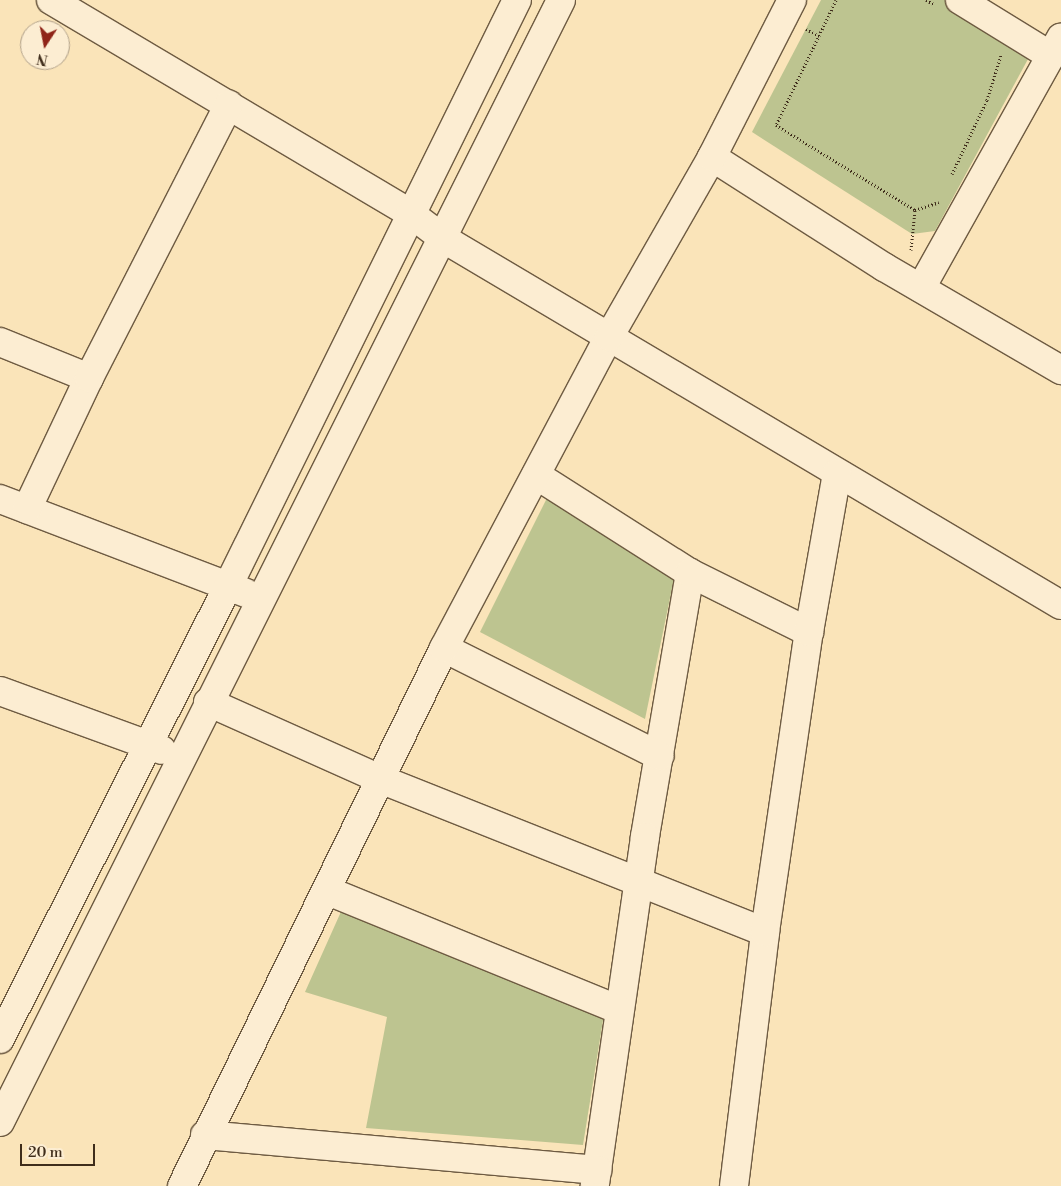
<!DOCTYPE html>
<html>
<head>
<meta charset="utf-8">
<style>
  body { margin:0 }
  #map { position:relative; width:1061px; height:1186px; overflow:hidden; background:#fae4b9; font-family:"Libre Bodoni",serif }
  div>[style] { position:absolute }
  .green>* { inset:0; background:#bdc490 }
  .path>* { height:3px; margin-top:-1.5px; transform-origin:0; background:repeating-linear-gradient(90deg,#3f2d1b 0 1px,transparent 0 3.5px) }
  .roads { filter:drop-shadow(1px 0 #6e5b42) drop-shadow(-1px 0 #6e5b42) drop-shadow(0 1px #6e5b42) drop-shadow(0 -1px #6e5b42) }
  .minor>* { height:28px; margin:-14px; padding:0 14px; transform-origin:14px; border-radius:14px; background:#fcedd2 }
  span { translate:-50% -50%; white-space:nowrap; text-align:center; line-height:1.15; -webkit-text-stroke:4.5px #fcedd2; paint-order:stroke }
  .north { position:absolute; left:20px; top:20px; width:50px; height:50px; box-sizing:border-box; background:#fcedd2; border:1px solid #b0a089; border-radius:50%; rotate:191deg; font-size:14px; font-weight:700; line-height:20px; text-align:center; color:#3f2d1b }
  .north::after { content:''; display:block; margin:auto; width:18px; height:22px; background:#8f2418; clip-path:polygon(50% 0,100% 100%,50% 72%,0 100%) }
  .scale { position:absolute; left:20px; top:1144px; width:75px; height:22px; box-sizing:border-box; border:2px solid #3f2d1b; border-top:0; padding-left:6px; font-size:15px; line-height:18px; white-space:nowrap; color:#3f2d1b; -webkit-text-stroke:4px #fcedd2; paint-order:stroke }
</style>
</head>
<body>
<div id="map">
  <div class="green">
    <i style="clip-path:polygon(821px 0,955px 0,1034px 48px,935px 231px,912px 234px,752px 132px)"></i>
    <i style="clip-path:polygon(550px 492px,676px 569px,645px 719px,480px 632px)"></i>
    <i style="clip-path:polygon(344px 905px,604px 1014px,583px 1145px,366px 1128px,387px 1017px,305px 992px)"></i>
  </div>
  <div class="path">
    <i style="left:836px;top:0;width:139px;rotate:115.6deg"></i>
    <i style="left:776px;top:125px;width:163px;rotate:31.4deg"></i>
    <i style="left:915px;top:210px;width:25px;rotate:-18deg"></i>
    <i style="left:926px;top:0;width:9px;rotate:27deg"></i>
    <i style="left:806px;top:29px;width:15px;rotate:28deg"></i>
    <i style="left:952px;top:174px;width:82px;rotate:-64.7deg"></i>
    <i style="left:987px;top:100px;width:47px;rotate:-72.7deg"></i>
    <i style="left:911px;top:250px;width:40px;rotate:-84.3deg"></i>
  </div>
  <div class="roads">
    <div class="minor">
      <i style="left:51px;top:0;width:419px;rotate:30.7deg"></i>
      <i style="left:411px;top:214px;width:41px;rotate:37.1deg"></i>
      <i style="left:444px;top:239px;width:717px;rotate:30.68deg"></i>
      <i style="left:960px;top:0;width:107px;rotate:31.6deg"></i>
      <i style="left:712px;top:157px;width:204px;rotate:32.6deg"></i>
      <i style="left:884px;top:267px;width:205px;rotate:30.2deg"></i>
      <i style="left:921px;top:288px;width:287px;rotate:-60.8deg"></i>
      <i style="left:0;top:342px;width:96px;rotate:22deg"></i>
      <i style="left:536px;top:475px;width:183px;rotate:32.5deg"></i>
      <i style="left:690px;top:573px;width:268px;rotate:99.7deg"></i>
      <i style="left:645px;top:837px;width:353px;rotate:98.2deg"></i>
      <i style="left:0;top:499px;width:263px;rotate:20.9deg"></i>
      <i style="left:27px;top:509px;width:145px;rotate:-64.7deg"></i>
      <i style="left:89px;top:378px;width:307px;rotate:-62.9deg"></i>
      <i style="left:690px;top:573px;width:133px;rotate:26.4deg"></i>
      <i style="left:444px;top:648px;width:241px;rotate:26.6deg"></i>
      <i style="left:0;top:691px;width:172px;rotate:20deg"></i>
      <i style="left:208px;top:702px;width:188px;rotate:24.1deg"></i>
      <i style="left:380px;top:779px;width:414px;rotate:21.7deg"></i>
      <i style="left:328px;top:891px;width:314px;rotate:22.2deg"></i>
      <i style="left:0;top:1039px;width:507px;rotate:-63.28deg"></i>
      <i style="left:228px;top:586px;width:653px;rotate:-63.75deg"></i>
      <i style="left:0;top:1122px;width:1254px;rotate:-63.43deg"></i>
      <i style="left:205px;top:1135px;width:394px;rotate:5.1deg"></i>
      <i style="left:182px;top:1186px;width:598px;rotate:-64.03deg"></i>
      <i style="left:444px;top:648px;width:352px;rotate:-62.1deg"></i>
      <i style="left:609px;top:337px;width:207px;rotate:-60.2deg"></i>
      <i style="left:712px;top:157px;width:176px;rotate:-63deg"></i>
      <i style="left:734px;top:1186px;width:256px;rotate:-83deg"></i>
      <i style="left:765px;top:932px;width:303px;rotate:-81.7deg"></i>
      <i style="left:809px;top:632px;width:161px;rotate:-80deg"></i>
    </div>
  </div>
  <div class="north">N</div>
  <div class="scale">20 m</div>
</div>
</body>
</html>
